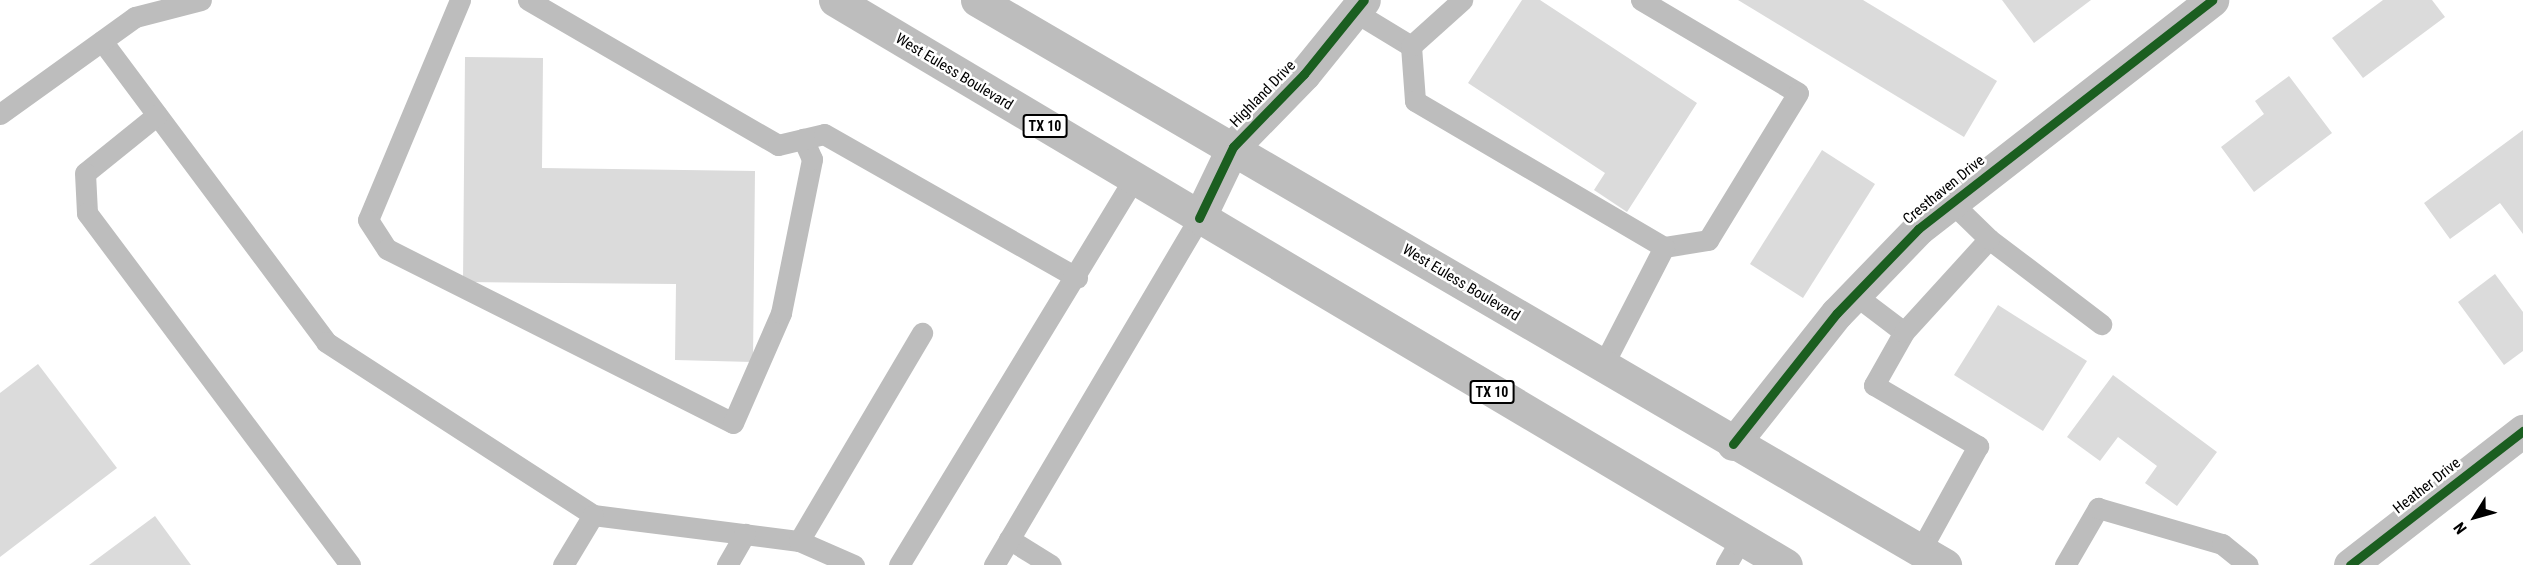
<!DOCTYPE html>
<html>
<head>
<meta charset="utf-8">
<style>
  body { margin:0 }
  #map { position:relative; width:2523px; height:565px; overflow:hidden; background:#fff; font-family:"Roboto Condensed",sans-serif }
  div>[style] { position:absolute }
  .building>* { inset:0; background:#dbdbdb }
  .lane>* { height:21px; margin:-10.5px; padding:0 10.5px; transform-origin:10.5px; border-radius:10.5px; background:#bdbdbd }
  .street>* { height:33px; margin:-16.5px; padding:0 16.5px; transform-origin:16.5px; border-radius:16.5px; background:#bdbdbd }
  .secondary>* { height:33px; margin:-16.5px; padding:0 16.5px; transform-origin:16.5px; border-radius:16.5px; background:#bfbfbf }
  .primary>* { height:33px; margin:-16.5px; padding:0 16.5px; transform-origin:16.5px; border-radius:16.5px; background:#bdbdbd }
  .cycleway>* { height:9px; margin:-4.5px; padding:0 4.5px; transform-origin:4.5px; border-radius:4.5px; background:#1b5e20 }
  span { translate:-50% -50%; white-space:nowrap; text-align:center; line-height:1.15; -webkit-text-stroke:5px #fff; paint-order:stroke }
  .shield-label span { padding:2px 4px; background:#fff; border:2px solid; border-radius:4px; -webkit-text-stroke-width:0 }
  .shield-label { font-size:14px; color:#000; font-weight:700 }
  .street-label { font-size:15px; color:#000 }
  .north { position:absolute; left:2445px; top:487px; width:60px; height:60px; -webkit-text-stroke:4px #fff; paint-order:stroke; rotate:233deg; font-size:16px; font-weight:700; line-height:24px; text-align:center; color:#000 }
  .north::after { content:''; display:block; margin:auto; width:21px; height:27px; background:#000; clip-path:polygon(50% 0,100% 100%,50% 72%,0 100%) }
</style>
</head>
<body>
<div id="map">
  <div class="building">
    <i style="clip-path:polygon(1522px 0,1540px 0,1697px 103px,1627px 212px,1594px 190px,1605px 173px,1468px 83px)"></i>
    <i style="clip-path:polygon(1738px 0,1863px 0,1997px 81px,1964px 137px)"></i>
    <i style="clip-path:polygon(2002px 0,2091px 0,2034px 43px)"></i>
    <i style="clip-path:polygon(2383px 0,2432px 0,2445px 17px,2363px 78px,2332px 38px)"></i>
    <i style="clip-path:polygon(465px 57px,543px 58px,542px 168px,755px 171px,753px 362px,675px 360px,676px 284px,463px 282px)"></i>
    <i style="clip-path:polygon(2289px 76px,2332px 133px,2254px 192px,2221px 147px,2264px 114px,2255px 101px)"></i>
    <i style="clip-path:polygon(2523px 130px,2523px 234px,2500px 203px,2450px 239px,2424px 203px)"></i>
    <i style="clip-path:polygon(1822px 150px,1875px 184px,1803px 298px,1750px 264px)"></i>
    <i style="clip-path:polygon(2495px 274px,2523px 312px,2523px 351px,2504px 365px,2458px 302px)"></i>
    <i style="clip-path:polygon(1998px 305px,2087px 361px,2043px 431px,1954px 375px)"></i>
    <i style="clip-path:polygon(38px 364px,117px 468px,0 557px,0 393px)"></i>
    <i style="clip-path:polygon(2113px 375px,2217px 452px,2177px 506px,2145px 483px,2157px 466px,2118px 437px,2100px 461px,2067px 437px)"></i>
    <i style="clip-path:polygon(155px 516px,191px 565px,89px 565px)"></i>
  </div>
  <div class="lane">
    <i style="left:460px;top:0;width:238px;rotate:112.7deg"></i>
    <i style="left:368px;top:220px;width:35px;rotate:57deg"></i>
    <i style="left:387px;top:249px;width:387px;rotate:26.7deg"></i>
    <i style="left:733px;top:423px;width:120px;rotate:-66.4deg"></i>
    <i style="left:781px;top:313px;width:157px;rotate:-78.6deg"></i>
    <i style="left:812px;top:159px;width:22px;rotate:-114deg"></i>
    <i style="left:528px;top:0;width:289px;rotate:30.1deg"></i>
    <i style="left:778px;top:145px;width:47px;rotate:-13.4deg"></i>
    <i style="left:824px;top:134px;width:291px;rotate:29.6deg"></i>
    <i style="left:1641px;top:0;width:182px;rotate:30.6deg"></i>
    <i style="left:1798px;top:93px;width:172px;rotate:121.5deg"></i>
    <i style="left:1708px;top:240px;width:45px;rotate:171deg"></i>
    <i style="left:1355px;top:12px;width:66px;rotate:31.3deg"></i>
    <i style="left:1411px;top:46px;width:55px;rotate:85.8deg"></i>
    <i style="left:1415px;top:101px;width:289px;rotate:30.4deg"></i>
    <i style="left:1664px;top:247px;width:135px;rotate:117.3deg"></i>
    <i style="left:102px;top:41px;width:375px;rotate:53.3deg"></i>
    <i style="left:326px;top:342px;width:318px;rotate:32.9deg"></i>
    <i style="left:593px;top:515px;width:208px;rotate:7.2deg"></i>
    <i style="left:799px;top:541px;width:60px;rotate:23.6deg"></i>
    <i style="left:1411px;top:46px;width:69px;rotate:-42deg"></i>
    <i style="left:0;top:114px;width:166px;rotate:-35.7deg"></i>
    <i style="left:135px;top:17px;width:68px;rotate:-14.4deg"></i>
    <i style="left:157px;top:115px;width:92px;rotate:141.1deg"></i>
    <i style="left:85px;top:173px;width:40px;rotate:87.1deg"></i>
    <i style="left:87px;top:213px;width:439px;rotate:53.2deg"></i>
    <i style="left:1989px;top:239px;width:141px;rotate:37.2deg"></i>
    <i style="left:1855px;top:295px;width:61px;rotate:37.1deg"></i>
    <i style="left:1904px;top:332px;width:61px;rotate:119.5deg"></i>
    <i style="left:1874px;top:385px;width:121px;rotate:30.4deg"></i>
    <i style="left:1978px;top:446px;width:120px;rotate:118.9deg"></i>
    <i style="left:1904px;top:332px;width:126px;rotate:-47.6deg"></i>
    <i style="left:1989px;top:239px;width:52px;rotate:-135.8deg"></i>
    <i style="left:1009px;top:539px;width:49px;rotate:31.8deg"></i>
    <i style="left:799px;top:541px;width:242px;rotate:-59.4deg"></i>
    <i style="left:563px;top:565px;width:58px;rotate:-59deg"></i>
    <i style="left:727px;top:565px;width:36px;rotate:-60deg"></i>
    <i style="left:899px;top:565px;width:452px;rotate:-58.7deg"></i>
    <i style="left:994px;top:565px;width:403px;rotate:-59.4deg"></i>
    <i style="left:1726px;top:565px;width:30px;rotate:-60deg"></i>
    <i style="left:2065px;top:565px;width:66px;rotate:-59.9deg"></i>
    <i style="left:2098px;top:508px;width:129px;rotate:16.2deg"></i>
    <i style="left:2222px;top:544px;width:33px;rotate:39deg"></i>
  </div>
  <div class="street">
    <i style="left:1199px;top:218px;width:79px;rotate:-64.4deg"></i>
    <i style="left:1233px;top:147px;width:102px;rotate:-45.8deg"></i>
    <i style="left:1304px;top:74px;width:95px;rotate:-51deg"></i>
    <i style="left:1733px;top:444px;width:167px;rotate:-51.6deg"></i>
    <i style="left:1837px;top:313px;width:117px;rotate:-46deg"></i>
    <i style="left:1918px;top:229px;width:373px;rotate:-37.9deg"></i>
  </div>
  <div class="secondary">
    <i style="left:2350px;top:565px;width:219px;rotate:-37.8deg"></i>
  </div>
  <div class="primary">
    <i style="left:835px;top:0;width:1106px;rotate:30.72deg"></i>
    <i style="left:977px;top:0;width:1121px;rotate:30.27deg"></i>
  </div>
  <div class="cycleway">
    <i style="left:1199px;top:218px;width:79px;rotate:-64.4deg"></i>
    <i style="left:1233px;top:147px;width:102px;rotate:-45.8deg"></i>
    <i style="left:1304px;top:74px;width:95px;rotate:-51deg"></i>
    <i style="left:1733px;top:444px;width:167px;rotate:-51.6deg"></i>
    <i style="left:1837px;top:313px;width:117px;rotate:-46deg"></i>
    <i style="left:1918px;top:229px;width:373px;rotate:-37.9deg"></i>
    <i style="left:2350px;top:565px;width:219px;rotate:-37.8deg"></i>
  </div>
  <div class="shield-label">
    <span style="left:1045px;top:126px">TX 10</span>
    <span style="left:1492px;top:392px">TX 10</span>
  </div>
  <div class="street-label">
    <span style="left:954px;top:72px;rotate:31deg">West Euless Boulevard</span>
    <span style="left:1263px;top:94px;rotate:-46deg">Highland Drive</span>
    <span style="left:1944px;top:190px;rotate:-39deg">Cresthaven Drive</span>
    <span style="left:1461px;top:283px;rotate:31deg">West Euless Boulevard</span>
    <span style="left:2427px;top:486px;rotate:-38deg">Heather Drive</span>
  </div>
  <div class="north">N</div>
</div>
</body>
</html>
